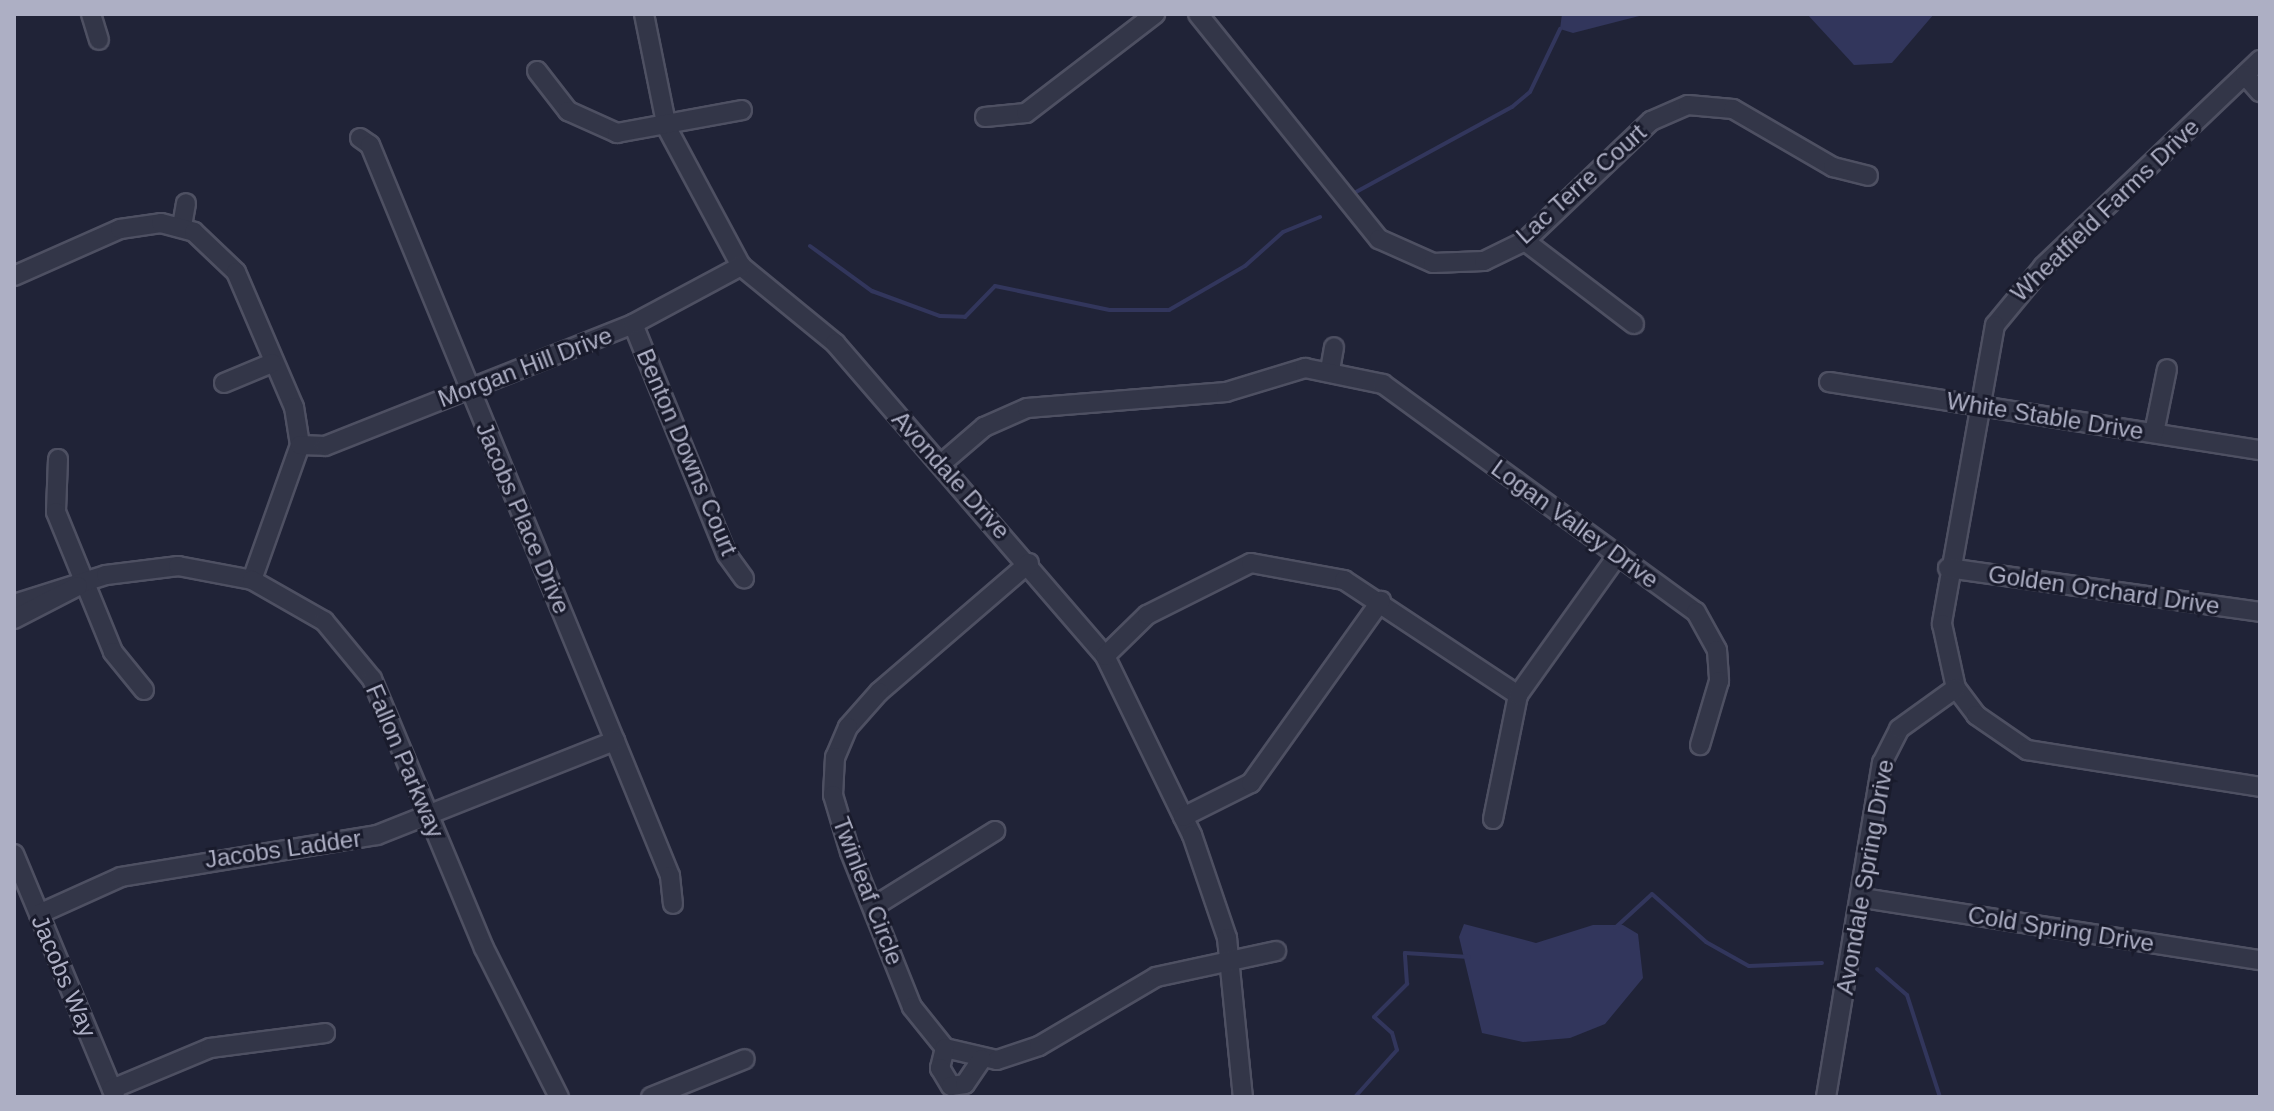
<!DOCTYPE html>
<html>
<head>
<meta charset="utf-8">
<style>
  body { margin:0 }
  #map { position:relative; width:2274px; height:1111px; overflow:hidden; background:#202337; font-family:Helvetica,sans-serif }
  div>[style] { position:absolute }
  .water>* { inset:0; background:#32365c }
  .stream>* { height:4px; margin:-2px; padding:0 2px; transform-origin:2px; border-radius:2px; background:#32365c }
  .roads { filter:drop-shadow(2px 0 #4e5062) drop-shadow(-2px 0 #4e5062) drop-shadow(0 2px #4e5062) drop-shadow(0 -2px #4e5062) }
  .minor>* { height:18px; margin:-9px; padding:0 9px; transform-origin:9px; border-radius:9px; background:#333648 }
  span { translate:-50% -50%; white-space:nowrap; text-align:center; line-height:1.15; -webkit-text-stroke:6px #191b2c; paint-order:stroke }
  .street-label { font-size:24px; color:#adafc4 }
  .frame { position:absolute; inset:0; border:16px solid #adafc4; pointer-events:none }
</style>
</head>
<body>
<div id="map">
  <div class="water">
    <i style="clip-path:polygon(1562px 14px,1647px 14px,1573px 33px,1560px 29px)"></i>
    <i style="clip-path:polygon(1807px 14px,1934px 14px,1892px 63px,1854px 65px)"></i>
    <i style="clip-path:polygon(1464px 924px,1536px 943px,1593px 925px,1623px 925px,1638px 934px,1643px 978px,1605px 1024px,1570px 1038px,1523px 1042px,1482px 1033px,1459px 937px)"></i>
  </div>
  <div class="stream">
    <i style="left:1356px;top:192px;width:178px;rotate:-28.6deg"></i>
    <i style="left:1512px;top:107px;width:23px;rotate:-40deg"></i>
    <i style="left:1530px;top:92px;width:70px;rotate:-64.5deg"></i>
    <i style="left:810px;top:246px;width:77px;rotate:36deg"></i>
    <i style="left:872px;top:291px;width:72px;rotate:20.2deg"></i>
    <i style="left:940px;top:316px;width:25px;rotate:2deg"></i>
    <i style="left:965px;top:317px;width:43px;rotate:-45.9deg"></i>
    <i style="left:995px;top:286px;width:117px;rotate:11.8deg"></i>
    <i style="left:1110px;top:310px;width:59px"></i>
    <i style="left:1169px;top:310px;width:88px;rotate:-30.1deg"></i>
    <i style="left:1245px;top:266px;width:51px;rotate:-41.8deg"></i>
    <i style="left:1283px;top:232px;width:40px;rotate:-22deg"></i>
    <i style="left:1615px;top:928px;width:50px;rotate:-42.6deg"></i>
    <i style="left:1652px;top:894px;width:72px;rotate:41.6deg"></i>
    <i style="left:1706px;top:942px;width:49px;rotate:29.2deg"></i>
    <i style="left:1749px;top:966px;width:73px;rotate:-2.4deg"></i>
    <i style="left:1877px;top:969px;width:40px;rotate:41deg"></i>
    <i style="left:1907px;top:995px;width:107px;rotate:72.1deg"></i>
    <i style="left:1355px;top:1097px;width:63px;rotate:-48.2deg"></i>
    <i style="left:1397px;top:1050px;width:18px;rotate:-106deg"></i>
    <i style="left:1392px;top:1033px;width:24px;rotate:-138deg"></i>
    <i style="left:1374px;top:1017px;width:47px;rotate:-45deg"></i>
    <i style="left:1407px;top:984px;width:31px;rotate:-94deg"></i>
    <i style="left:1405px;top:953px;width:64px;rotate:3.6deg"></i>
  </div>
  <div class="roads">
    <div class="minor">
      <i style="left:91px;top:14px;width:27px;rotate:73deg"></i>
      <i style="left:644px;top:14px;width:116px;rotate:78.6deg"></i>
      <i style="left:667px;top:128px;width:157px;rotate:61.8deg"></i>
      <i style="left:741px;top:266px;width:122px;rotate:39.3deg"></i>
      <i style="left:835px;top:343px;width:413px;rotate:49.2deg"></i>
      <i style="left:1105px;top:656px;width:199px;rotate:64.1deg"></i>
      <i style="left:1192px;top:835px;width:109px;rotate:71.2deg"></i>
      <i style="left:1227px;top:938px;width:160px;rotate:84.3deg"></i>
      <i style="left:1198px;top:14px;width:289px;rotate:51.2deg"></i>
      <i style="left:1379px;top:239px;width:59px;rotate:24deg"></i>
      <i style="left:1433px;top:263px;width:51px;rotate:-2.2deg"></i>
      <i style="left:1484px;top:261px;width:46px;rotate:-26deg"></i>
      <i style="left:1525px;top:241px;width:174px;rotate:-43.6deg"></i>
      <i style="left:1651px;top:121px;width:40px;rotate:-23.4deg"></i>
      <i style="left:1688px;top:105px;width:45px;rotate:5.1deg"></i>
      <i style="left:1733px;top:109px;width:116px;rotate:30.1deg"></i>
      <i style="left:1833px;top:167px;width:36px;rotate:14deg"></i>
      <i style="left:2260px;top:60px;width:300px;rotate:136.4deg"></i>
      <i style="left:2043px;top:267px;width:75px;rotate:129.6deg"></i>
      <i style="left:1995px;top:325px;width:304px;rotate:100.1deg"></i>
      <i style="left:1942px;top:624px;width:66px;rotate:77.7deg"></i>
      <i style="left:1956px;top:688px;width:34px;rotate:53deg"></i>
      <i style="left:1976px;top:715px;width:62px;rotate:34.5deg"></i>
      <i style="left:2027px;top:750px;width:236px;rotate:9deg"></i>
      <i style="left:537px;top:71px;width:51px;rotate:52.2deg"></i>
      <i style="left:568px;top:111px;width:54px;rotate:24.2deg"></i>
      <i style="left:617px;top:133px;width:127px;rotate:-10.4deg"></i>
      <i style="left:2245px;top:75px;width:23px;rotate:49deg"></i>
      <i style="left:985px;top:117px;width:41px;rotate:-5.6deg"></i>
      <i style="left:1026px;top:113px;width:163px;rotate:-37.5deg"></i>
      <i style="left:360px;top:138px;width:12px;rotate:35deg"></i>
      <i style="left:370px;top:145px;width:644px;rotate:67.65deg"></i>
      <i style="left:615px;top:741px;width:146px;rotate:67.8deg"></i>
      <i style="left:670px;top:876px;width:28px;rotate:84deg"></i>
      <i style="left:182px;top:226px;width:23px;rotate:-80deg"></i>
      <i style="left:1525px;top:241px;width:137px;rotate:37.3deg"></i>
      <i style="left:14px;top:276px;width:116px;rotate:-23.9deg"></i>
      <i style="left:120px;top:229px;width:41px;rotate:-8.3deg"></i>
      <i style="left:161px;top:223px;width:34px;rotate:15deg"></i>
      <i style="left:194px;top:232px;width:58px;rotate:43.6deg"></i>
      <i style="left:236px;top:272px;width:147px;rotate:66.8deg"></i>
      <i style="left:294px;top:407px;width:38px;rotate:81deg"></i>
      <i style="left:300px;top:445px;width:143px;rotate:109.6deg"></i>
      <i style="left:633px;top:324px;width:249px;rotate:67.9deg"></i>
      <i style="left:727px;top:555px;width:29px;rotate:54deg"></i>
      <i style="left:1330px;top:370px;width:23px;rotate:-80deg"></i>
      <i style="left:1829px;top:382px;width:436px;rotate:9deg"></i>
      <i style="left:224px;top:383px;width:52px;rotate:-22.6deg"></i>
      <i style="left:2154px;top:433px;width:65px;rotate:-78.5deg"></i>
      <i style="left:300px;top:445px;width:25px;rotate:2deg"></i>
      <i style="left:325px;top:446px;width:331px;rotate:-21.6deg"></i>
      <i style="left:633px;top:324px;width:123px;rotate:-28.2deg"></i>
      <i style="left:58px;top:459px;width:53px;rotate:92.2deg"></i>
      <i style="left:56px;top:512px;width:151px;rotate:67.8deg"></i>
      <i style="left:113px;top:652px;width:49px;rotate:50.8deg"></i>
      <i style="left:941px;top:464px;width:57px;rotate:-40.7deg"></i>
      <i style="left:984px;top:427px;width:47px;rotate:-23.8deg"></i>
      <i style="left:1027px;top:408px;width:200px;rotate:-4.6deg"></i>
      <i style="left:1226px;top:392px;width:83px;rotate:-16.9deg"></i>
      <i style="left:1305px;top:368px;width:80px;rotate:11.6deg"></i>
      <i style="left:1383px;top:384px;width:387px;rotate:36.1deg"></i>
      <i style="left:1696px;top:612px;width:43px;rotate:61.1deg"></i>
      <i style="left:1717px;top:650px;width:31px;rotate:86deg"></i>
      <i style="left:1719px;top:681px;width:67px;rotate:106.5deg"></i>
      <i style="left:1029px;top:563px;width:198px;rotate:139.3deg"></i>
      <i style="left:879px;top:692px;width:47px;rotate:131.5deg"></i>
      <i style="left:848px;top:727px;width:33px;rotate:113deg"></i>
      <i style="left:835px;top:757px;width:38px;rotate:93deg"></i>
      <i style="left:833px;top:795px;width:59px;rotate:73.4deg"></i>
      <i style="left:850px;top:852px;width:167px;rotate:68.2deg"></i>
      <i style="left:912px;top:1007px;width:53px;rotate:51.2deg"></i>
      <i style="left:945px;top:1048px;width:53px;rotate:13deg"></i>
      <i style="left:997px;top:1060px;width:44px;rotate:-18.4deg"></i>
      <i style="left:1039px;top:1046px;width:136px;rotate:-30.5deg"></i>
      <i style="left:1156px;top:977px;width:123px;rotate:-12.2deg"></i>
      <i style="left:1948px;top:568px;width:315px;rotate:8deg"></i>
      <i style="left:14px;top:604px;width:96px;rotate:-17.5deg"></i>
      <i style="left:106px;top:575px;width:73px;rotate:-7.1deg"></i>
      <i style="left:178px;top:566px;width:75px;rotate:10.7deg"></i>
      <i style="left:252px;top:580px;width:83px;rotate:29.7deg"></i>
      <i style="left:324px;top:621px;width:75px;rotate:50.4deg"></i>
      <i style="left:372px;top:679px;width:291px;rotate:67.4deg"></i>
      <i style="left:484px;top:948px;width:167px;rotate:63.3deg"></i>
      <i style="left:14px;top:619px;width:72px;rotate:-27.3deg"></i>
      <i style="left:1105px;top:656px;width:59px;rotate:-44.3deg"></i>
      <i style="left:1147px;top:615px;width:116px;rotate:-26.6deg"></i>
      <i style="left:1251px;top:563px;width:95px;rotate:10.4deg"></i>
      <i style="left:1344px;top:580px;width:209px;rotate:33.5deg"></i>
      <i style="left:1183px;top:817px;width:76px;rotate:-26.6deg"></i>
      <i style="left:1251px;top:783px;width:224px;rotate:-54.5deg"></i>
      <i style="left:1493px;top:819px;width:126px;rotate:-78.6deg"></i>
      <i style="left:1518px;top:695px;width:172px;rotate:-54.5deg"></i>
      <i style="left:14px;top:854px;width:263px;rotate:67.4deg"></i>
      <i style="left:1863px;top:898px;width:402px;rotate:8.9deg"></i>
      <i style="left:873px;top:907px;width:144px;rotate:-31.9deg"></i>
      <i style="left:39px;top:914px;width:90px;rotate:-24.3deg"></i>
      <i style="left:121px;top:877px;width:259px;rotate:-9.3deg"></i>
      <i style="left:377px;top:835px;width:256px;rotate:-21.6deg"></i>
      <i style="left:945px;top:1048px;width:21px;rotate:104deg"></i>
      <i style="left:940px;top:1068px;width:21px;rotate:59deg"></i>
      <i style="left:951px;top:1086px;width:14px;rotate:-8deg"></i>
      <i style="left:965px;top:1084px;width:30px;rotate:-56deg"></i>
      <i style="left:112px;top:1089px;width:106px;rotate:-22.7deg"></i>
      <i style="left:210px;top:1048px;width:116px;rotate:-7.4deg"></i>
      <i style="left:651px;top:1097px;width:101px;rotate:-22deg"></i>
      <i style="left:1826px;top:1097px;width:339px;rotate:-80.5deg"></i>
      <i style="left:1882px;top:763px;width:38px;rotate:-63deg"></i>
      <i style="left:1899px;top:729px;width:70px;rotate:-35.7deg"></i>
    </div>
  </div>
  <div class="street-label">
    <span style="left:1581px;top:184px;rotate:-42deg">Lac Terre Court</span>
    <span style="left:2105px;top:210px;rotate:-44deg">Wheatfield Farms Drive</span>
    <span style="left:525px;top:367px;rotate:-21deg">Morgan Hill Drive</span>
    <span style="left:2045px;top:416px;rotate:9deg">White Stable Drive</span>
    <span style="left:687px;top:452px;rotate:67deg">Benton Downs Court</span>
    <span style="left:951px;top:475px;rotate:48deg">Avondale Drive</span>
    <span style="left:523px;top:518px;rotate:67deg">Jacobs Place Drive</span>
    <span style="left:1575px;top:524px;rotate:36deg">Logan Valley Drive</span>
    <span style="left:2104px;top:590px;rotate:8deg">Golden Orchard Drive</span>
    <span style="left:405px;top:761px;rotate:67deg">Fallon Parkway</span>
    <span style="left:283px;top:849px;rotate:-8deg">Jacobs Ladder</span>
    <span style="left:1865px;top:877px;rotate:-80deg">Avondale Spring Drive</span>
    <span style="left:868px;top:891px;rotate:69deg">Twinleaf Circle</span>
    <span style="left:2061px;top:929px;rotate:9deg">Cold Spring Drive</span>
    <span style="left:64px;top:976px;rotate:67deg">Jacobs Way</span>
  </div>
  <div class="frame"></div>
</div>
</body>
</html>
